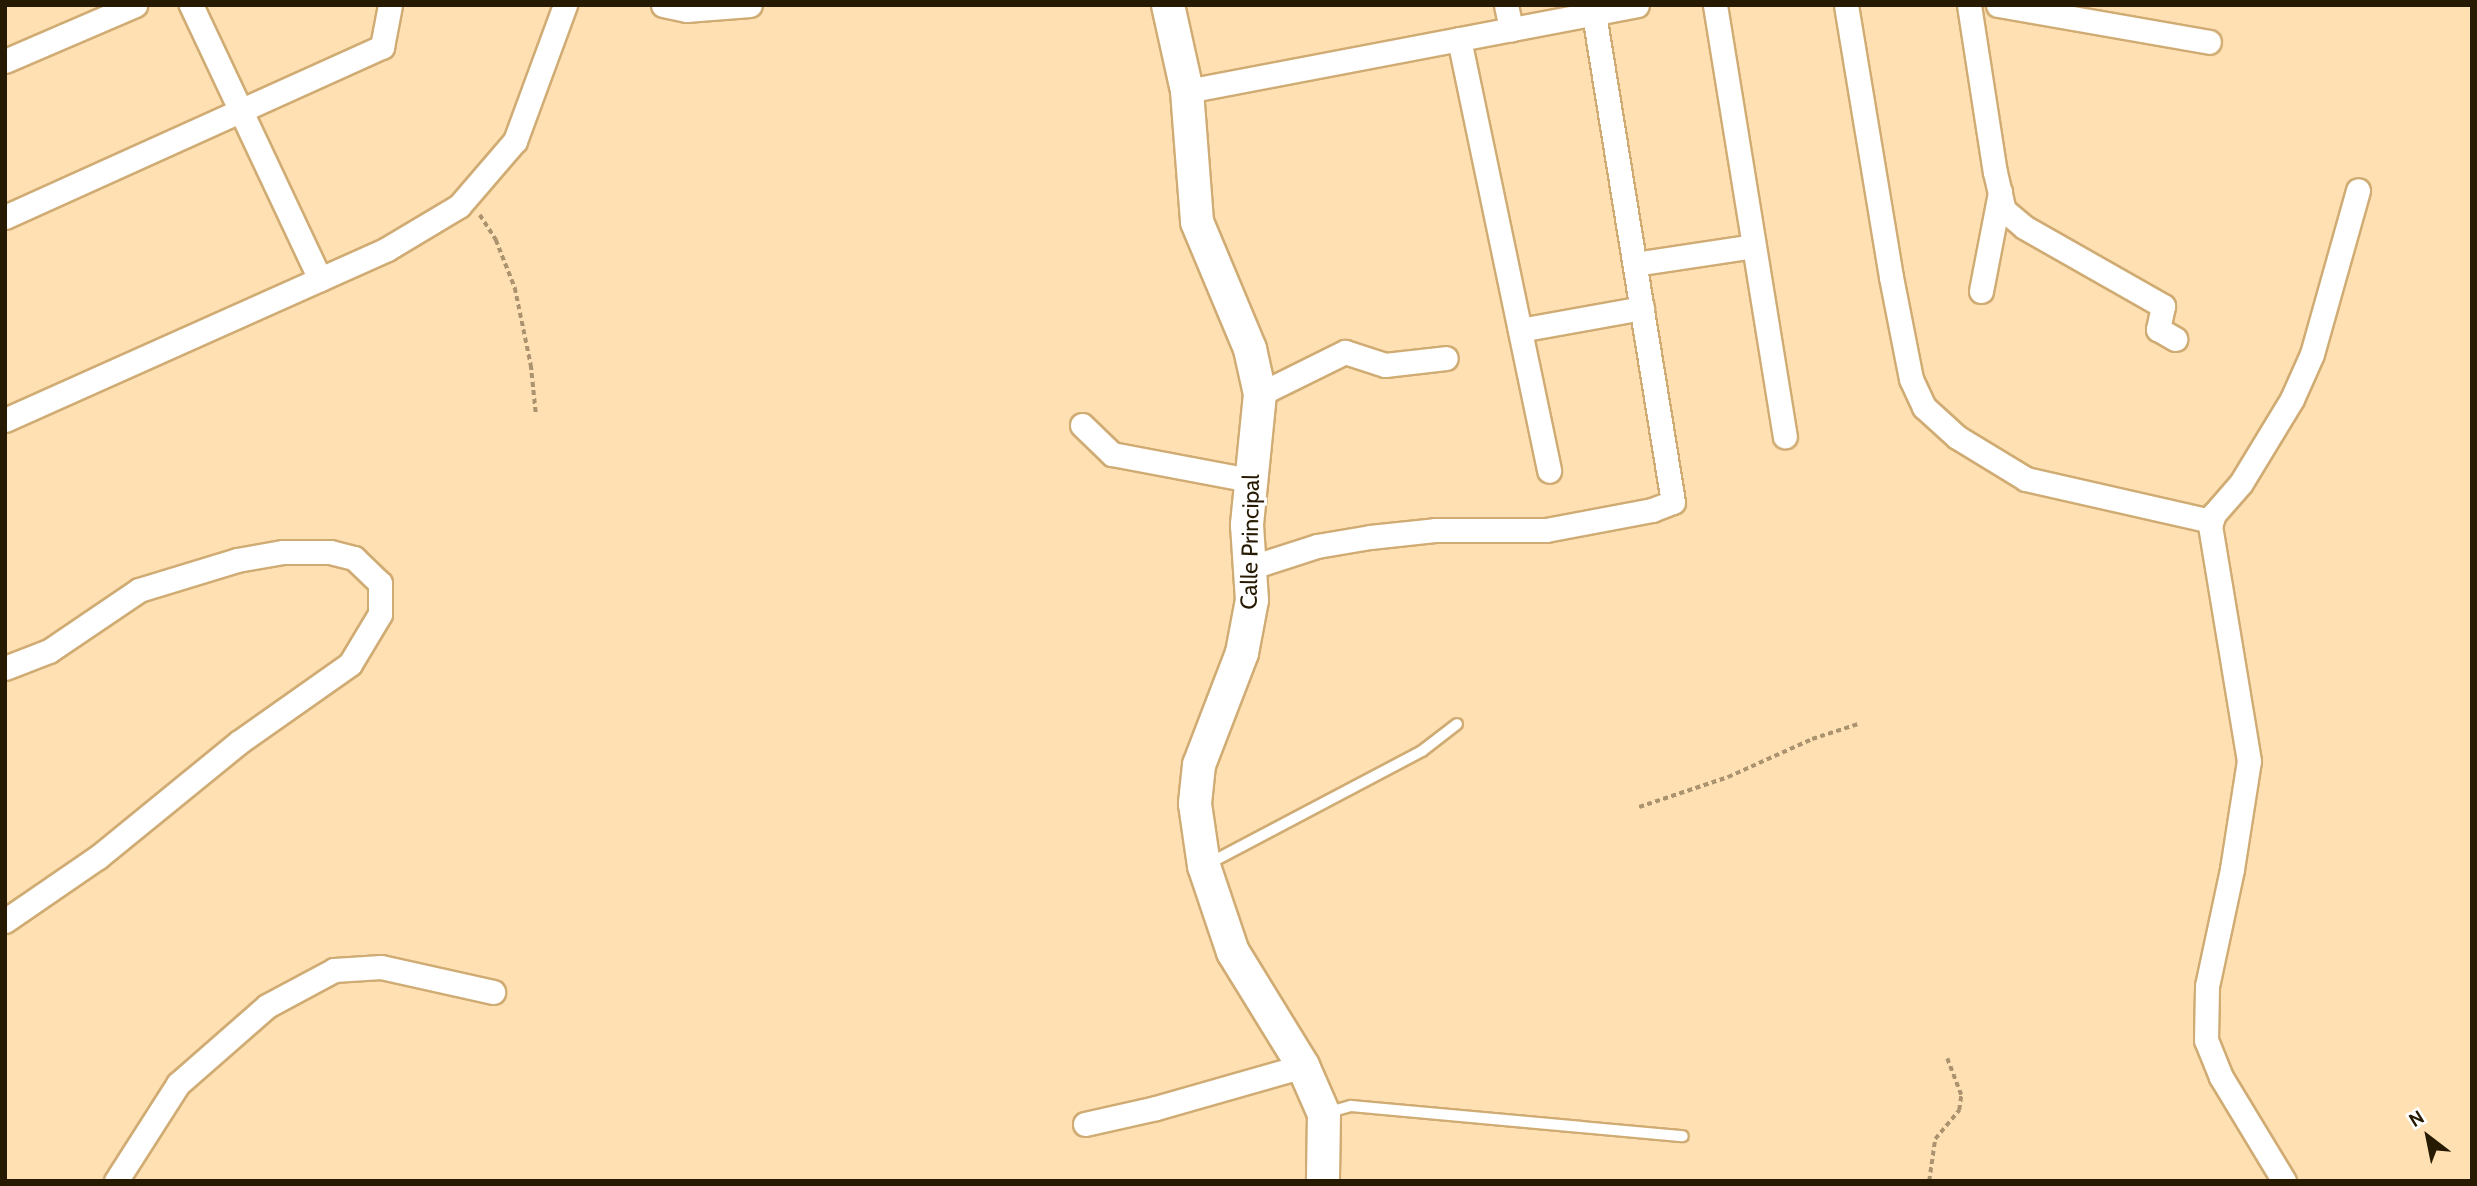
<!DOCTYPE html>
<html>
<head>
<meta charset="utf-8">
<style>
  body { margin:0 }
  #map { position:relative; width:2477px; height:1186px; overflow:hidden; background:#fee0b3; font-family:Cabin,sans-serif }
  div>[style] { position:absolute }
  .path>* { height:3.5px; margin-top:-1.75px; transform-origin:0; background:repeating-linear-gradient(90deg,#aa936e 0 5px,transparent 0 8.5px) }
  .roads { filter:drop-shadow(2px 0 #d0ac74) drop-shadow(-2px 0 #d0ac74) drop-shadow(0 2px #d0ac74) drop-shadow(0 -2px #d0ac74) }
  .lane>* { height:10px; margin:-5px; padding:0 5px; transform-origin:5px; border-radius:5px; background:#fff }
  .street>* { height:23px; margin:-11.5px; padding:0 11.5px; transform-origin:11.5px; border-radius:11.5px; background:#fff }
  .secondary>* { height:32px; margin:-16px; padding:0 16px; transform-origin:16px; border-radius:16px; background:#fff }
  span { translate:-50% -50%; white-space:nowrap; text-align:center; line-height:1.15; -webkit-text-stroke:6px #fff; paint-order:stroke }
  .street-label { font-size:23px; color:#271a03 }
  .frame { position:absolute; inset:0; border:7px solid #271a03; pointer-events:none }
  .north { position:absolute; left:2393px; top:1102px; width:70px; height:70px; -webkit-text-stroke:5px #fff; paint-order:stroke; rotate:328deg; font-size:19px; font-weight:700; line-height:28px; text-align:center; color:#271a03 }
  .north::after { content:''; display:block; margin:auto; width:24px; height:32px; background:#271a03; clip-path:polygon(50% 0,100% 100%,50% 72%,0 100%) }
</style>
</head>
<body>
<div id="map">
  <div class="path">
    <i style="left:480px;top:215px;width:30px;rotate:57deg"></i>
    <i style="left:496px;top:240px;width:52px;rotate:68.4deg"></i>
    <i style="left:515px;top:288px;width:79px;rotate:78.3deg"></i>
    <i style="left:531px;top:365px;width:48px;rotate:84.1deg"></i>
    <i style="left:1639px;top:807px;width:94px;rotate:-18.6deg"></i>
    <i style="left:1728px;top:777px;width:92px;rotate:-24.3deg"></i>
    <i style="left:1812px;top:739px;width:48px;rotate:-18.1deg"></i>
    <i style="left:1929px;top:1181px;width:42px;rotate:-81.9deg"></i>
    <i style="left:1935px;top:1139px;width:38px;rotate:-50deg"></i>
    <i style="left:1959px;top:1110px;width:15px;rotate:-82deg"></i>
    <i style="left:1961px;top:1095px;width:42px;rotate:-111deg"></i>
  </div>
  <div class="roads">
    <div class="lane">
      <i style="left:1206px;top:865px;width:244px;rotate:-27.8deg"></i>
      <i style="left:1422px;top:751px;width:44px;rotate:-37.6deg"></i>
      <i style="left:1326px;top:1113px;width:26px;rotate:-16deg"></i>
      <i style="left:1351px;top:1106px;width:333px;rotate:5.2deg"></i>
    </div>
    <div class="street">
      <i style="left:191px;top:5px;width:303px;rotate:64.8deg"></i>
      <i style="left:663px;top:5px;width:24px;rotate:12deg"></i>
      <i style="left:686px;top:10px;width:64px;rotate:-4.5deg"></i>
      <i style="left:1506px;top:5px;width:25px;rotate:78deg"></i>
      <i style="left:1715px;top:5px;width:437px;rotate:80.8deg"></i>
      <i style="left:1846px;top:5px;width:276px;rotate:80.6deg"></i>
      <i style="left:1891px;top:277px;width:104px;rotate:78.9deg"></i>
      <i style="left:1911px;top:379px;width:31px;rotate:65deg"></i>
      <i style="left:1924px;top:407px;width:45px;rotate:42.3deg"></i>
      <i style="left:1957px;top:437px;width:81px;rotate:31.3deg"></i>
      <i style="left:2026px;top:479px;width:190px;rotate:12.8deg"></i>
      <i style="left:1969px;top:5px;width:169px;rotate:81.2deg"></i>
      <i style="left:1995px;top:172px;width:39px;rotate:77deg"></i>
      <i style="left:2004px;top:210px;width:26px;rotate:40deg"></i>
      <i style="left:2024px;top:227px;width:160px;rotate:29.6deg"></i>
      <i style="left:2163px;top:306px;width:24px;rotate:102deg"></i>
      <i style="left:2158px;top:329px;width:20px;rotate:30deg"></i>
      <i style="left:1998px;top:5px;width:214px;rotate:9.9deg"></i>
      <i style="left:1459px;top:39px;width:441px;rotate:78.2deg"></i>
      <i style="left:5px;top:61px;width:142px;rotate:-23.3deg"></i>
      <i style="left:1187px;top:91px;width:458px;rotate:-10.8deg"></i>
      <i style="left:5px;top:217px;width:414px;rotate:-24.3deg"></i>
      <i style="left:382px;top:47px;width:43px;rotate:-79.2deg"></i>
      <i style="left:1635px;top:264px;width:120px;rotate:-8.6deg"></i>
      <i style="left:1981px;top:291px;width:101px;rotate:-79.1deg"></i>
      <i style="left:1520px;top:330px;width:124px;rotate:-10.2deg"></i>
      <i style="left:1260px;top:394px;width:95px;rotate:-26.3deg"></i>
      <i style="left:1345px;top:352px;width:42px;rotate:18deg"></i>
      <i style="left:1385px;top:365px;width:61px;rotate:-6.5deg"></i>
      <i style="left:5px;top:420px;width:419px;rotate:-24.1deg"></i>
      <i style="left:387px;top:249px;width:84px;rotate:-30.8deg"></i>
      <i style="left:459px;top:206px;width:86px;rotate:-49.3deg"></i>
      <i style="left:515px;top:141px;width:145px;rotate:-69.8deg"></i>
      <i style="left:1082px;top:425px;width:42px;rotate:44deg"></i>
      <i style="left:1112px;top:454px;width:140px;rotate:10.7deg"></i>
      <i style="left:1252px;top:567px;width:68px;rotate:-17.9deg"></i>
      <i style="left:1317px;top:546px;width:54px;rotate:-9.6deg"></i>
      <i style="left:1370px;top:537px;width:65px;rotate:-6.1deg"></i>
      <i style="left:1435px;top:530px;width:111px"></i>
      <i style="left:1546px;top:530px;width:108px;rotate:-10.7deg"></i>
      <i style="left:1652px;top:510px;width:22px;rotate:-21deg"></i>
      <i style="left:1673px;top:502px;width:495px;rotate:-99.2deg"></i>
      <i style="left:5px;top:668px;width:47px;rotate:-21.1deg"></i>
      <i style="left:49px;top:651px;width:109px;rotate:-34.1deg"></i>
      <i style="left:139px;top:590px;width:102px;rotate:-17deg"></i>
      <i style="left:237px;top:560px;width:47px;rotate:-9.9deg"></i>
      <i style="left:283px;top:552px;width:47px"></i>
      <i style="left:330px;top:552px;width:25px;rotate:14deg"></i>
      <i style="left:354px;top:558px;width:36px;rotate:44deg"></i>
      <i style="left:380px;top:583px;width:31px;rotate:90deg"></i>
      <i style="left:380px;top:614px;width:58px;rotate:121deg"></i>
      <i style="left:350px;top:664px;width:137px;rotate:144.8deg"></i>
      <i style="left:238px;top:743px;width:181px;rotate:140.8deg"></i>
      <i style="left:98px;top:857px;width:113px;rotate:145.5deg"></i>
      <i style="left:1085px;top:1124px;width:73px;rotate:-12.7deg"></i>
      <i style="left:1156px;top:1108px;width:153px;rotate:-15.9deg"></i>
      <i style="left:116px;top:1181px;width:115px;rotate:-57.4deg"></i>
      <i style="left:178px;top:1084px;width:118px;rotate:-41.2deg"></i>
      <i style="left:267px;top:1006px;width:76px;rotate:-28.2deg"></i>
      <i style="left:334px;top:970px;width:47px;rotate:-3.7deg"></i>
      <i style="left:381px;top:967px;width:115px;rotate:12.6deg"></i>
      <i style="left:2284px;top:1181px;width:122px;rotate:-121.2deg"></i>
      <i style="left:2221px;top:1077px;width:40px;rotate:-112deg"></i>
      <i style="left:2206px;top:1040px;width:54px;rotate:-88.9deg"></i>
      <i style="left:2207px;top:986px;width:120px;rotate:-77.9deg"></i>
      <i style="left:2232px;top:869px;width:109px;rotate:-81.1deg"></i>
      <i style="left:2249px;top:761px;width:238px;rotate:-99.4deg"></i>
      <i style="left:2210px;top:526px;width:13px;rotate:-72deg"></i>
      <i style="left:2214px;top:514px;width:41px;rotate:-48.9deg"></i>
      <i style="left:2241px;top:483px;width:98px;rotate:-58.7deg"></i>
      <i style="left:2292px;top:399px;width:49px;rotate:-66deg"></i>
      <i style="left:2312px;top:354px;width:170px;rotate:-74.3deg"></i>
    </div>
    <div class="secondary">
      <i style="left:1168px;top:5px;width:88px;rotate:77.5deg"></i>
      <i style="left:1187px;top:91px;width:131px;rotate:85.6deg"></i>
      <i style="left:1197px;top:222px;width:138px;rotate:67.3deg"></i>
      <i style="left:1250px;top:349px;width:46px;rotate:77.5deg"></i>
      <i style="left:1260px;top:394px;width:132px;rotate:95.7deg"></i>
      <i style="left:1247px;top:525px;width:75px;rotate:86.2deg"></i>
      <i style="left:1252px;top:600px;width:54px;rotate:100.7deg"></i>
      <i style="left:1242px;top:653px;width:120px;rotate:111deg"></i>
      <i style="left:1199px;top:765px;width:39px;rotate:96deg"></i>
      <i style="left:1195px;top:804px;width:63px;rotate:81.7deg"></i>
      <i style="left:1204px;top:866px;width:91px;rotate:71.4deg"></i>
      <i style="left:1233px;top:952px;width:134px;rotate:58.4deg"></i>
      <i style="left:1303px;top:1066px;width:52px;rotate:66.4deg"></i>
      <i style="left:1324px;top:1114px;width:67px;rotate:90.9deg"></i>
    </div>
  </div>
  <div class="street-label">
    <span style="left:1250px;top:542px;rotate:-89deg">Calle Principal</span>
  </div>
  <div class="frame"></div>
  <div class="north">N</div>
</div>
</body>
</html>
